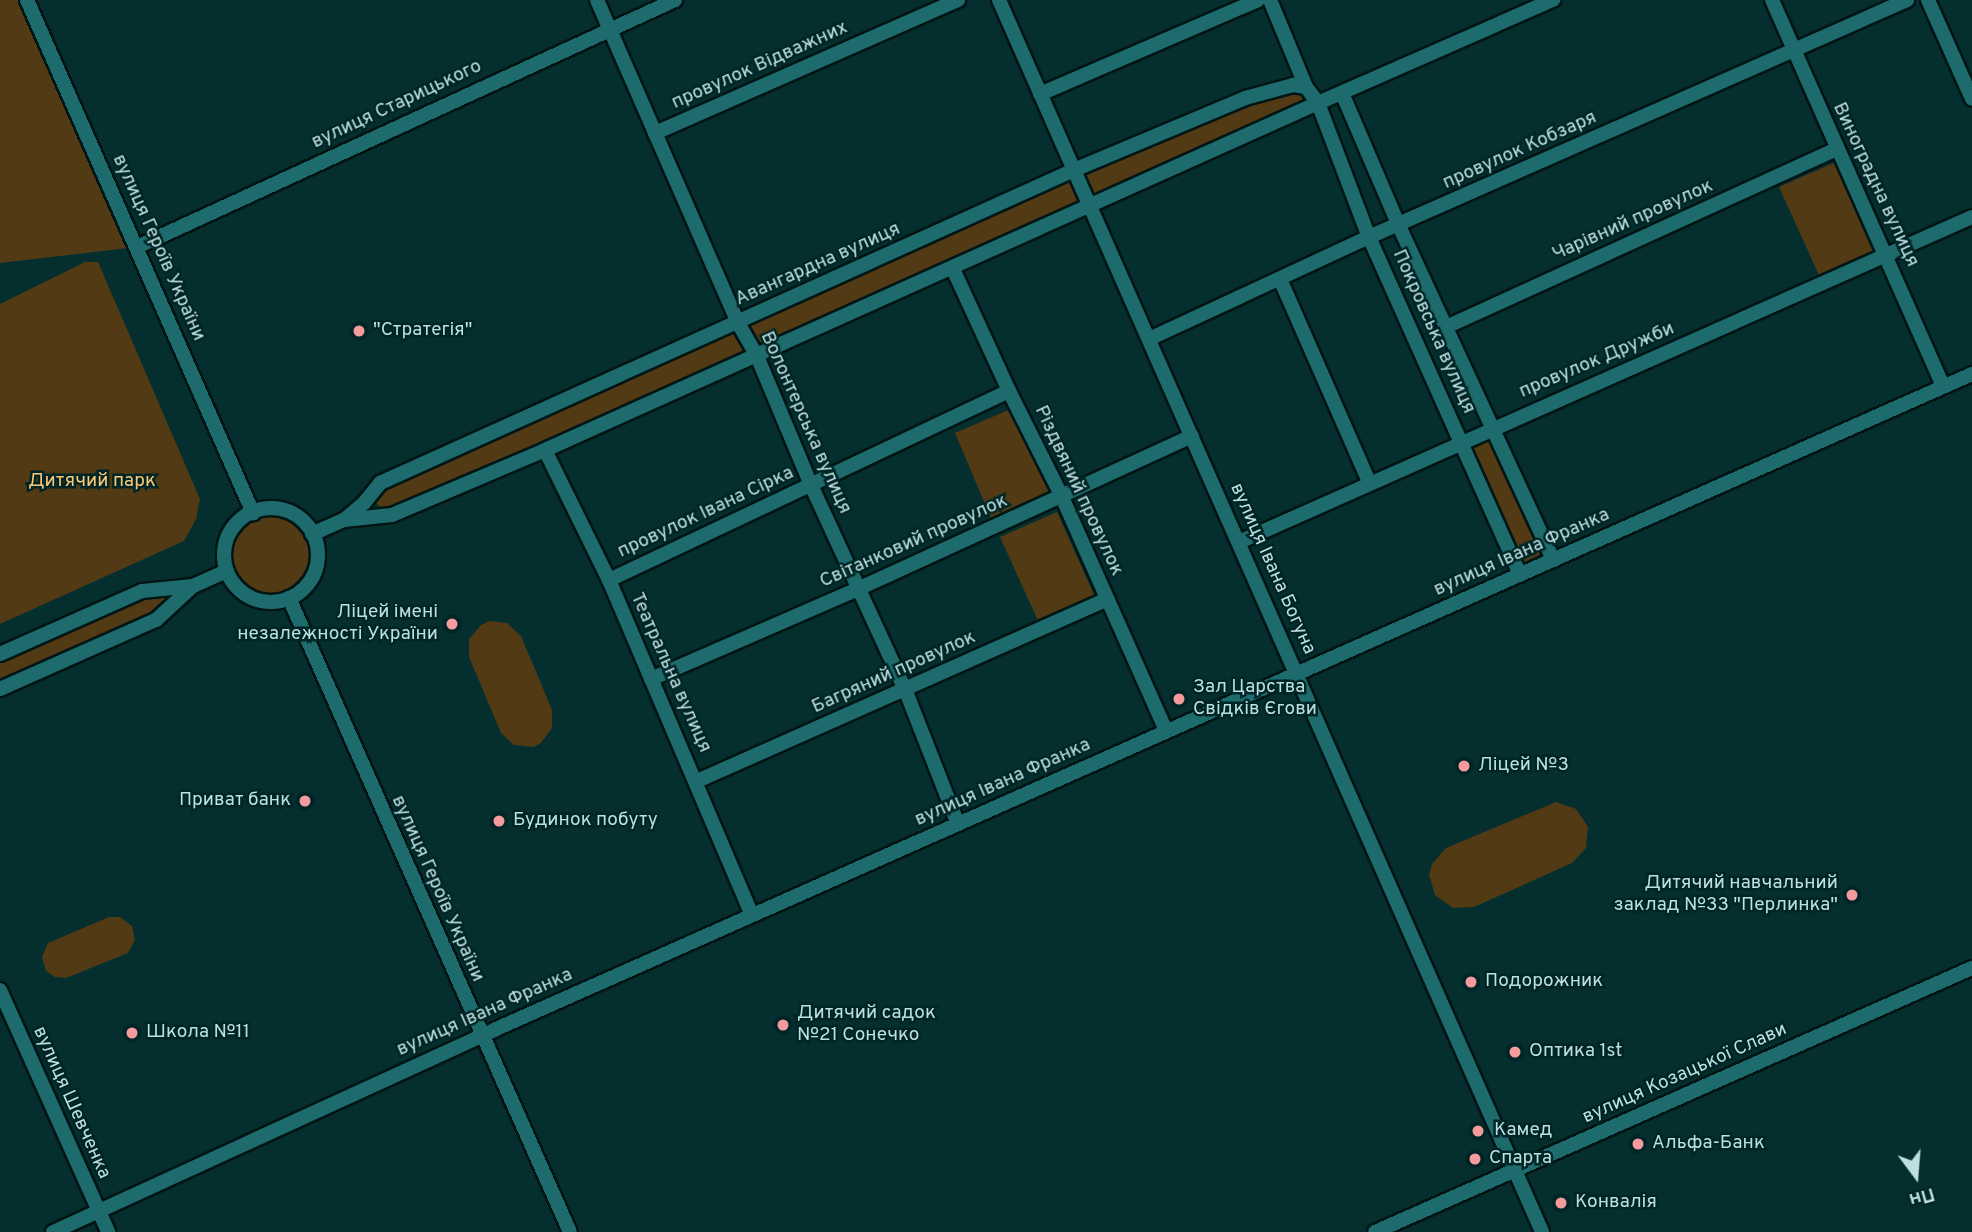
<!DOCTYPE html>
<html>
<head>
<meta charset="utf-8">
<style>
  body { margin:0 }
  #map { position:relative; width:1972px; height:1232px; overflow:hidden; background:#052f2f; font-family:Overpass,sans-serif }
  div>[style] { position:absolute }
  .green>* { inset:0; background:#513a14 }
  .round { border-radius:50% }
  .roads { filter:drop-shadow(2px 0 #011515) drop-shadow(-2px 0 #011515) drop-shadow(0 2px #011515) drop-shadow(0 -2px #011515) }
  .minor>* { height:14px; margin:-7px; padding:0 7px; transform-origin:7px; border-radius:7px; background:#1e6b6d }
  .minor>.ring { margin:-7px; padding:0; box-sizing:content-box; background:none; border:14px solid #1e6b6d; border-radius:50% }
  .dots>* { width:19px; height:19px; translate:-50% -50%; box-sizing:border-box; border:4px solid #002526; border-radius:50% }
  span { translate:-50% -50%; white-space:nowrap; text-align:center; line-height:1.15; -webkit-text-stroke:5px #002526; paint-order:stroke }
  .street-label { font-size:19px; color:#bddfe0 }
  .poi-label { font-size:19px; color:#bddfe0 }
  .left { translate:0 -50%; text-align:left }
  .right { translate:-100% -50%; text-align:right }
  .park-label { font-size:19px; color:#fbc675 }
  .north { position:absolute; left:1881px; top:1141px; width:70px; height:70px; -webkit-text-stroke:5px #002526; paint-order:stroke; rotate:164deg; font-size:19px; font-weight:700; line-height:28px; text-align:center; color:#bddfe0 }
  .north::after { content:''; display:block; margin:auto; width:24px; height:32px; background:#bddfe0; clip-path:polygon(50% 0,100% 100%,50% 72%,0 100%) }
</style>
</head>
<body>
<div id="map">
  <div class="green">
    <i style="clip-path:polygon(0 0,27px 0,137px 247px,0 263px)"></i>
    <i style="clip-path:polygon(1293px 85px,1318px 103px,392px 515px,376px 503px,380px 483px,1074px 170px)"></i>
    <i style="clip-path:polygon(1836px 162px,1840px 164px,1881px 254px,1823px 284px,1779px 187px)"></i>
    <i style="clip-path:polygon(85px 262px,98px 262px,200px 499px,196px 519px,184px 541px,0 624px,0 304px)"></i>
    <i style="clip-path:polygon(1013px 408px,1053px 499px,993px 523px,955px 433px)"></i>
    <i style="clip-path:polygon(1490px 439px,1543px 553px,1516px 566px,1462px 449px)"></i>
    <i style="clip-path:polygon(1057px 512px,1096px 599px,1040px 625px,1000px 537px)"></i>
    <i class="round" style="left:230px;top:514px;width:82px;height:82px"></i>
    <i style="clip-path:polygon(193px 586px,164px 613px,0 689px,0 654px,142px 591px)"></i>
    <i style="clip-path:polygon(489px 621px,507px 623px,521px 636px,552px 710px,552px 728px,541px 743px,533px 747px,514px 745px,501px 733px,469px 657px,469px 639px,481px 625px)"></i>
    <i style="clip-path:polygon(1556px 802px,1576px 809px,1588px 827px,1586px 848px,1572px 863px,1474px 907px,1453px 908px,1435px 895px,1429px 875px,1432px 864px,1446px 848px)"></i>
    <i style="clip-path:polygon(109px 917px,120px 917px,132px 926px,135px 940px,128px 953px,66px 978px,55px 977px,46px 971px,42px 957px,48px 943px)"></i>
  </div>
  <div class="roads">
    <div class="minor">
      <i style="left:27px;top:0;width:561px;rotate:66.22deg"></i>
      <i style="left:597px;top:0;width:352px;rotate:66.4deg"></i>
      <i style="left:738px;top:323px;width:38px;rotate:60deg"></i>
      <i style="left:757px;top:356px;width:140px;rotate:67.3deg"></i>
      <i style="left:811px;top:485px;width:225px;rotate:65.3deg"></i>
      <i style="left:905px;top:689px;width:145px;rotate:68.6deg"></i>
      <i style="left:999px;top:0;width:1346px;rotate:66.21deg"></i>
      <i style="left:1270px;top:0;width:94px;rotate:67.5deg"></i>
      <i style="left:1306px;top:87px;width:20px;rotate:53deg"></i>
      <i style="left:1318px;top:103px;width:257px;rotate:-23.7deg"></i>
      <i style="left:1772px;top:0;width:422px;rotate:66.1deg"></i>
      <i style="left:1928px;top:0;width:108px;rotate:66deg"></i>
      <i style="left:1342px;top:93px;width:145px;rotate:66.8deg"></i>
      <i style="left:1399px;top:226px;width:368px;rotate:65.2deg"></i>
      <i style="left:1040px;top:94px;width:237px;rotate:-23.3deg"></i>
      <i style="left:655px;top:133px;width:331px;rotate:-23.7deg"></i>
      <i style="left:137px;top:247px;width:592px;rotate:-24.66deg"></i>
      <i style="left:953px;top:269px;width:134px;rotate:65.3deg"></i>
      <i style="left:1009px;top:391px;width:119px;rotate:63.4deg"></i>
      <i style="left:1062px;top:497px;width:256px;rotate:66deg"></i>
      <i style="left:1280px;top:279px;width:222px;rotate:66.3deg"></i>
      <i style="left:1446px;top:327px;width:429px;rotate:-24.5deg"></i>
      <i style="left:1149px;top:339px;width:242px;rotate:-24.9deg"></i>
      <i style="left:1369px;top:237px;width:588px;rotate:-23.77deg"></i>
      <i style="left:545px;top:450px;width:145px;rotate:63.8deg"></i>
      <i style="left:609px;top:580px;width:364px;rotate:66.9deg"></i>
      <i class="ring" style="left:224px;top:508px;width:80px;height:80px"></i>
      <i style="left:345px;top:519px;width:25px;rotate:-40deg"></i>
      <i style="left:364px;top:503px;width:26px;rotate:-51deg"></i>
      <i style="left:380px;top:483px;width:761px;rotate:-24.28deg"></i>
      <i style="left:1074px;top:170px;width:186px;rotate:-22.8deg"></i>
      <i style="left:1245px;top:98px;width:50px;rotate:-15.2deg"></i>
      <i style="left:1293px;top:85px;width:13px;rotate:9deg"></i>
      <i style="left:312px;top:534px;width:35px;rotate:-24deg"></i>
      <i style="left:344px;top:520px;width:48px;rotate:-5.9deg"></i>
      <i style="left:392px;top:515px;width:166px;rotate:-23deg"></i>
      <i style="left:545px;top:450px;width:847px;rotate:-24.18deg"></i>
      <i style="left:1318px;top:103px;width:143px;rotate:69.2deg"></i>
      <i style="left:1369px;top:237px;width:370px;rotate:65.9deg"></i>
      <i style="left:1239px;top:542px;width:802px;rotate:-23.91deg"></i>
      <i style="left:609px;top:580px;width:442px;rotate:-25.3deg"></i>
      <i style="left:289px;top:598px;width:693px;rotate:66.1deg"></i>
      <i style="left:0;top:654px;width:155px;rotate:-23.9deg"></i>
      <i style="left:142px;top:591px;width:51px;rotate:-5.6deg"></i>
      <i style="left:651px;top:679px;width:228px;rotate:-23.5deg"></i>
      <i style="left:860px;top:588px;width:365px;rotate:-24.6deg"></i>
      <i style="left:0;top:689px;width:171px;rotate:-23.9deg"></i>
      <i style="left:156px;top:620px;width:50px;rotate:-42.6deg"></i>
      <i style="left:193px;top:586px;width:37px;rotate:-24deg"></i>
      <i style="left:697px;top:781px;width:449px;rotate:-23.9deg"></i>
      <i style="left:0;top:990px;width:265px;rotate:65.9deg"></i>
      <i style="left:53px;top:1232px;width:487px;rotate:-24.6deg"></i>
      <i style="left:496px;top:1029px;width:1615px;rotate:-23.93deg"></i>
      <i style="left:1375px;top:1232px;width:653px;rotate:-23.86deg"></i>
    </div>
  </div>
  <div class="dots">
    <i style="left:359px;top:331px;background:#f59b9e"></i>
    <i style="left:452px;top:624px;background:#f59b9e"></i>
    <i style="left:1179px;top:699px;background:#f59b9e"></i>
    <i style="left:1464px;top:766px;background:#f59b9e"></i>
    <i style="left:305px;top:801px;background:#f59b9e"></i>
    <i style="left:499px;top:821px;background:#f59b9e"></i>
    <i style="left:1852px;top:895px;background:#f59b9e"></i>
    <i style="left:1471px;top:982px;background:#f59b9e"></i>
    <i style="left:783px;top:1025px;background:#f59b9e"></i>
    <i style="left:132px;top:1033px;background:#f59b9e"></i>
    <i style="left:1515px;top:1052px;background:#f59b9e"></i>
    <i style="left:1478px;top:1131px;background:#f59b9e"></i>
    <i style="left:1638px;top:1144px;background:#f59b9e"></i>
    <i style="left:1475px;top:1159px;background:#f59b9e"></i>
    <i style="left:1561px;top:1203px;background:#f59b9e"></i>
  </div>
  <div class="street-label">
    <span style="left:760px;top:66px;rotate:-24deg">провулок Відважних</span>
    <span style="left:397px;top:105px;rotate:-25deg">вулиця Старицького</span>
    <span style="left:1520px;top:151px;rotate:-24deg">провулок Кобзаря</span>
    <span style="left:1875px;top:185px;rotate:65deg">Виноградна вулиця</span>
    <span style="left:1633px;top:221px;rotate:-24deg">Чарівний провулок</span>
    <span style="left:158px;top:248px;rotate:66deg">вулиця Героїв України</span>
    <span style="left:818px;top:265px;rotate:-24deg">Авангардна вулиця</span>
    <span style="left:1433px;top:332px;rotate:66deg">Покровська вулиця</span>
    <span style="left:1597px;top:361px;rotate:-23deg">провулок Дружби</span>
    <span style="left:805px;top:423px;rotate:66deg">Волонтерська вулиця</span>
    <span style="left:1078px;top:491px;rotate:65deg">Різдвяний провулок</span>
    <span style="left:706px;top:513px;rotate:-25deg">провулок Івана Сірка</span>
    <span style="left:914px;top:542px;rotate:-24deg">Світанковий провулок</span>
    <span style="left:1522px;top:553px;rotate:-24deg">вулиця Івана Франка</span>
    <span style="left:1272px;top:569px;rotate:66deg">вулиця Івана Богуна</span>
    <span style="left:670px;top:673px;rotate:66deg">Театральна вулиця</span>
    <span style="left:894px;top:673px;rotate:-24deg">Багряний провулок</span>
    <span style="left:1003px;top:783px;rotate:-24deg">вулиця Івана Франка</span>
    <span style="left:437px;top:889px;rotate:66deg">вулиця Героїв України</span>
    <span style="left:485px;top:1013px;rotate:-24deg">вулиця Івана Франка</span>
    <span style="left:1685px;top:1074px;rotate:-24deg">вулиця Козацької Слави</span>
    <span style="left:71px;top:1103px;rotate:66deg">вулиця Шевченка</span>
  </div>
  <div class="poi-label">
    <span class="left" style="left:373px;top:331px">"Стратегія"</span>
    <span class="right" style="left:438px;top:624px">Ліцей імені<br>незалежності України</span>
    <span class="left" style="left:1193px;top:699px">Зал Царства<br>Свідків Єгови</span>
    <span class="left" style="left:1478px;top:766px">Ліцей №3</span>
    <span class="right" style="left:291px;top:801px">Приват банк</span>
    <span class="left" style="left:513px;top:821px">Будинок побуту</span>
    <span class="right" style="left:1838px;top:895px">Дитячий навчальний<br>заклад №33 "Перлинка"</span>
    <span class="left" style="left:1485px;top:982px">Подорожник</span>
    <span class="left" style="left:797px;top:1025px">Дитячий садок<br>№21 Сонечко</span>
    <span class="left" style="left:146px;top:1033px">Школа №11</span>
    <span class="left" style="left:1529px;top:1052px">Оптика 1st</span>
    <span class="left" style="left:1494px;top:1131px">Камед</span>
    <span class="left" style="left:1652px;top:1144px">Альфа-Банк</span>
    <span class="left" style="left:1489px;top:1159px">Спарта</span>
    <span class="left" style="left:1575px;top:1203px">Конвалія</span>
  </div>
  <div class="park-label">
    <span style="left:92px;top:482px">Дитячий парк</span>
  </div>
  <div class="north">Пн</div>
</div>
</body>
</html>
